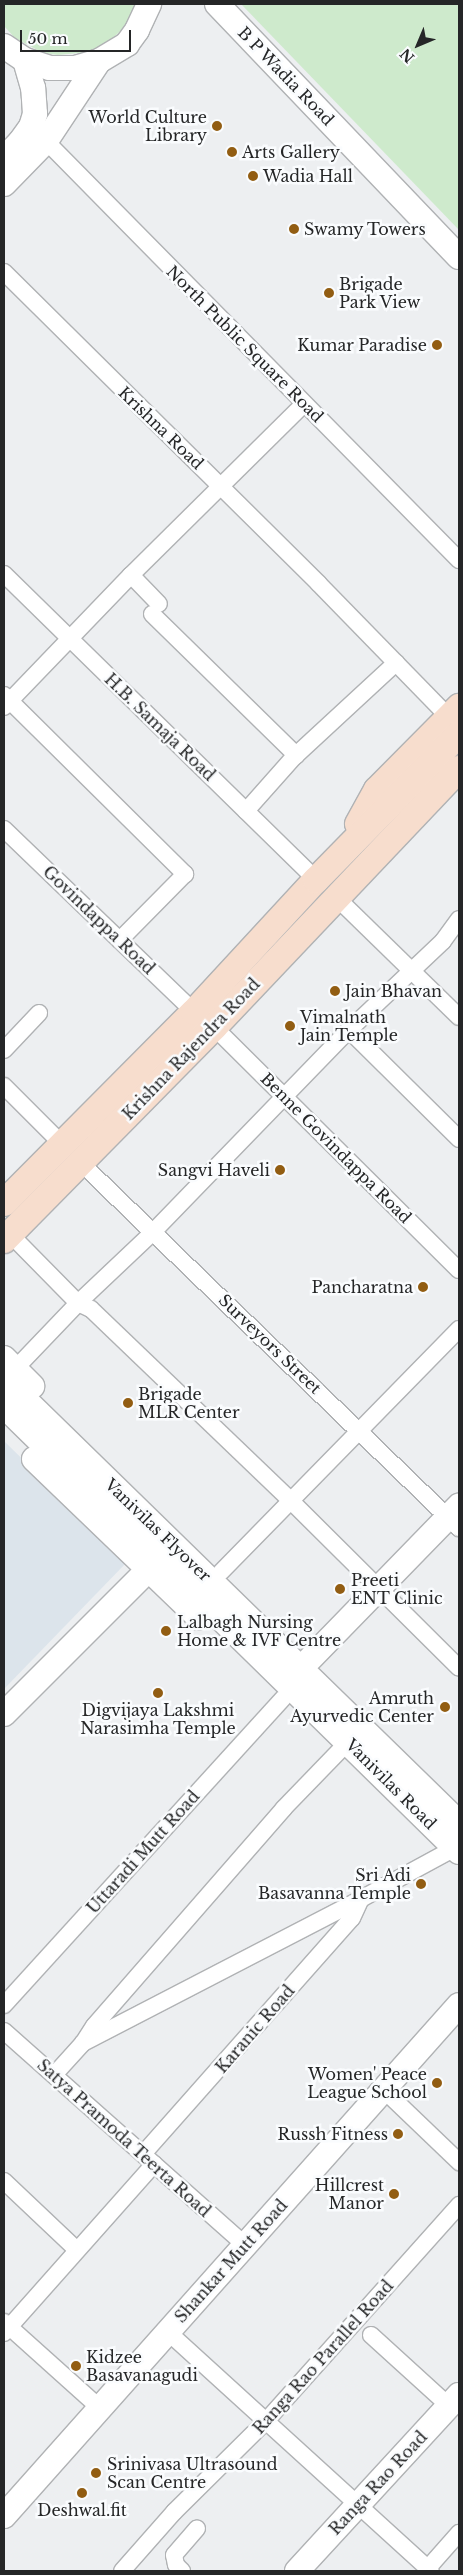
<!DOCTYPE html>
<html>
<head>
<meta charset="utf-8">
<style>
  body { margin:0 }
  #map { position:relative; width:463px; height:2575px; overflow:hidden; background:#edeff1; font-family:"Libre Baskerville",serif }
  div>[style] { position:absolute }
  .built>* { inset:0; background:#dce4eb }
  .green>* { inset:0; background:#ceeacc }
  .roads { filter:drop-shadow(1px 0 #b0b2b4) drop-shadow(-1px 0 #b0b2b4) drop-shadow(0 1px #b0b2b4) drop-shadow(0 -1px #b0b2b4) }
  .street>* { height:16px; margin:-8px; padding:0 8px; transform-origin:8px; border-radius:8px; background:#fff }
  .secondary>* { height:24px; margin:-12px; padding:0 12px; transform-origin:12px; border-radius:12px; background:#fff }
  .primary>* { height:26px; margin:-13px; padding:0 13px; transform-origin:13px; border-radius:13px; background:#f7ddcd }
  .dots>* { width:14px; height:14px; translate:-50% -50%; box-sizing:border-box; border:2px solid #fafcfe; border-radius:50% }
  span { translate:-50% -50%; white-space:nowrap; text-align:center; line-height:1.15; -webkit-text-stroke:5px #fafcfe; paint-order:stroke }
  .street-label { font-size:16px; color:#252627 }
  .poi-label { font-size:16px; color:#252627 }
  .right { translate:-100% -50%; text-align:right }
  .left { translate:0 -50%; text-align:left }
  .frame { position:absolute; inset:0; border:5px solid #252627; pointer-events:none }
  .north { position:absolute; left:393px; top:20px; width:50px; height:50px; -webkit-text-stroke:4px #fafcfe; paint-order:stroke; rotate:225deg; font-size:14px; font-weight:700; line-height:20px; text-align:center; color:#252627 }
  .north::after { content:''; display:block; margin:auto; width:18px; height:22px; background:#252627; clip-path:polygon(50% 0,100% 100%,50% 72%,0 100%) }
  .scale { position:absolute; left:20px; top:30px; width:111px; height:22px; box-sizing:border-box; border:2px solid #252627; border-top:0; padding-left:6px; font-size:15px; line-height:18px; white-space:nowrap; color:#252627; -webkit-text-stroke:4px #fafcfe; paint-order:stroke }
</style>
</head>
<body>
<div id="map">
  <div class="built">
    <i style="clip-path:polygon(4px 1441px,127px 1562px,4px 1689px)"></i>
  </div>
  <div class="green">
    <i style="clip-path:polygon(4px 4px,138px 4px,127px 25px,104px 46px,89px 52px,58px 55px,43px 53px,15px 38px,4px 26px)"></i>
    <i style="clip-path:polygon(241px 4px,459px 4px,459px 230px)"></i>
  </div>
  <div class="roads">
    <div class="street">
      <i style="left:40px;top:135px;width:597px;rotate:45.41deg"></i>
      <i style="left:4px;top:272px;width:443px;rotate:44.7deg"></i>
      <i style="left:319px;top:584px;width:186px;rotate:45.7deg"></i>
      <i style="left:4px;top:574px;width:437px;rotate:44.4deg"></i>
      <i style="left:131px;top:575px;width:40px;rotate:46deg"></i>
      <i style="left:152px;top:614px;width:202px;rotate:44.4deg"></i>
      <i style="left:4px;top:695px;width:255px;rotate:44.7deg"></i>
      <i style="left:185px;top:874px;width:93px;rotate:134.6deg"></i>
      <i style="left:4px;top:707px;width:183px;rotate:-46.1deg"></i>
      <i style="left:131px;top:575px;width:243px;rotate:-44.7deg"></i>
      <i style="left:246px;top:811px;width:72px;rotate:-48.4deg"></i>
      <i style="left:294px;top:757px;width:139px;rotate:-42.7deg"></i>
      <i style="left:4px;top:829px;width:264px;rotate:43.9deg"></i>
      <i style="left:337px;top:898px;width:170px;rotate:44.3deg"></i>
      <i style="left:214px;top:1027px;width:345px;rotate:44.8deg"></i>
      <i style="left:349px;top:1030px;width:155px;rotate:44.7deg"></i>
      <i style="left:4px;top:1050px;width:51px;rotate:-46.6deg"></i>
      <i style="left:4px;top:1086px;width:82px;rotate:45deg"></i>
      <i style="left:80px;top:1162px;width:527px;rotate:44deg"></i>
      <i style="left:10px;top:1234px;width:97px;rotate:45.4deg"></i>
      <i style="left:78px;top:1303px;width:14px;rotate:25deg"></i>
      <i style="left:91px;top:1309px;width:279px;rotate:43.8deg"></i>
      <i style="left:292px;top:1502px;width:235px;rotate:44.8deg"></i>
      <i style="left:15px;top:1369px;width:91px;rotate:-46.3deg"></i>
      <i style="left:78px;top:1303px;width:103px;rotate:-43.4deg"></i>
      <i style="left:153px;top:1232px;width:281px;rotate:-45.9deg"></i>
      <i style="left:349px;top:1030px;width:129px;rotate:-43.4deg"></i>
      <i style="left:443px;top:941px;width:27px;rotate:-54deg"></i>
      <i style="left:221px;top:1572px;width:340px;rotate:-45.6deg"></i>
      <i style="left:4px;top:2005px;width:415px;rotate:-47.7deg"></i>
      <i style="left:4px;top:2031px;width:322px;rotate:41.6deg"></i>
      <i style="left:83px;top:2043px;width:313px;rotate:-27.4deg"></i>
      <i style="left:54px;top:2075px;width:43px;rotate:-47.8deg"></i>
      <i style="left:83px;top:2043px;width:20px;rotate:-57deg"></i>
      <i style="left:94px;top:2026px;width:289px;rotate:-48.9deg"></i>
      <i style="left:284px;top:1808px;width:92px;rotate:-45.9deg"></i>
      <i style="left:385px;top:2091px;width:103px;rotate:43.8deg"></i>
      <i style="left:143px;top:2154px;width:315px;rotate:-48.5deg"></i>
      <i style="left:352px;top:1918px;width:21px;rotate:-65deg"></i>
      <i style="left:361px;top:1899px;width:107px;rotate:-28.5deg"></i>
      <i style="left:4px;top:2181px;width:100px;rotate:43.4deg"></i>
      <i style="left:4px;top:2322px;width:129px;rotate:41.9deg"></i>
      <i style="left:168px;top:2332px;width:355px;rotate:42.3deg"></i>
      <i style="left:4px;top:2333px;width:226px;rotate:-48.4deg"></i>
      <i style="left:371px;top:2335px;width:105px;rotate:42.3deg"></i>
      <i style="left:428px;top:2568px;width:47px;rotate:-48.5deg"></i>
      <i style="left:122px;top:2571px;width:79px;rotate:-48.6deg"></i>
      <i style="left:174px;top:2512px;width:129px;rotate:-44.7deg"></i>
      <i style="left:266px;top:2421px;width:290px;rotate:-48.2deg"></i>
      <i style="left:182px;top:2571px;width:8px;rotate:-135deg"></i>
      <i style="left:176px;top:2565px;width:10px;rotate:-101deg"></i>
      <i style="left:174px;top:2555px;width:35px;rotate:-49deg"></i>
    </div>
    <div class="secondary">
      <i style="left:217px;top:4px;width:350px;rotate:46.3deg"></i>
      <i style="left:4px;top:46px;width:25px;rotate:34deg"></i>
      <i style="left:25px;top:60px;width:26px;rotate:18deg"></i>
      <i style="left:50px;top:68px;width:25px"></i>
      <i style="left:75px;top:68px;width:25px;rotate:-16deg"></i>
      <i style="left:99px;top:61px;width:33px;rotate:-31deg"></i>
      <i style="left:127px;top:44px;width:17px;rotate:-54deg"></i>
      <i style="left:137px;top:30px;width:29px;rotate:-65deg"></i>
      <i style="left:4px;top:159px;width:23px;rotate:-47deg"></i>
      <i style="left:20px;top:142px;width:19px;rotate:-54deg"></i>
      <i style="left:31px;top:127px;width:14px;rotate:-73deg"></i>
      <i style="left:35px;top:114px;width:26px;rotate:-94deg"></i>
      <i style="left:33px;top:88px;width:29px;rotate:-106deg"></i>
      <i style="left:4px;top:184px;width:60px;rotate:-45.7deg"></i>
      <i style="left:46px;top:141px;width:96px;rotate:-56.5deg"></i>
      <i style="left:4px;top:1358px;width:40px;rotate:45deg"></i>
      <i style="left:4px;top:1379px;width:636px;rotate:44.3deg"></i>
      <i style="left:4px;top:1406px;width:637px;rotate:44.43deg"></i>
      <i style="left:34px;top:1459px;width:229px;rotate:43.9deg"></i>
      <i style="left:310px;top:1659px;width:214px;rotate:-45.8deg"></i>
      <i style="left:4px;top:1714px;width:204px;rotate:-45deg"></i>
      <i style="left:4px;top:2516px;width:684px;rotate:-48.32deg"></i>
      <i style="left:297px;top:2571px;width:239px;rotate:-47.4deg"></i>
    </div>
    <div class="primary">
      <i style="left:358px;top:824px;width:39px;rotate:-61deg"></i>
      <i style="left:377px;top:790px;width:117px;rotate:-45.3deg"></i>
      <i style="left:4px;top:1203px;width:269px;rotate:-45.2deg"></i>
      <i style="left:194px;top:1012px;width:180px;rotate:-47.3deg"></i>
      <i style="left:316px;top:880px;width:204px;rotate:-45.6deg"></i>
      <i style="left:4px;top:1240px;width:299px;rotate:-45.4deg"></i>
      <i style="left:214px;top:1027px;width:356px;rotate:-46.5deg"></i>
    </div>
  </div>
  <div class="dots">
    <i style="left:217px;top:126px;background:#925d12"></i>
    <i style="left:232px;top:152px;background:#925d12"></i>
    <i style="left:253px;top:176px;background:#925d12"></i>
    <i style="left:294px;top:229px;background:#925d12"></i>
    <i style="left:329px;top:293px;background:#925d12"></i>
    <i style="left:437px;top:345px;background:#925d12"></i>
    <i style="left:335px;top:991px;background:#925d12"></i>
    <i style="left:290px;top:1026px;background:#925d12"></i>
    <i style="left:280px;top:1170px;background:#925d12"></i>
    <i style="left:423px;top:1287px;background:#925d12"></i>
    <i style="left:128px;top:1403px;background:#925d12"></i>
    <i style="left:340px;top:1589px;background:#925d12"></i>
    <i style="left:166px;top:1631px;background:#925d12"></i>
    <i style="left:158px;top:1693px;background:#925d12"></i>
    <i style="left:445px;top:1707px;background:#925d12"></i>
    <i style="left:421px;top:1884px;background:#925d12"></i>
    <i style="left:437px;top:2083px;background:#925d12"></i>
    <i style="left:398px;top:2134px;background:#925d12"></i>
    <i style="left:394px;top:2194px;background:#925d12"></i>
    <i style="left:76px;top:2366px;background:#925d12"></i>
    <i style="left:96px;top:2473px;background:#925d12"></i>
    <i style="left:82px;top:2493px;background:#925d12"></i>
  </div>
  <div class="street-label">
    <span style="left:286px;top:76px;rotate:46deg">B P Wadia Road</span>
    <span style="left:245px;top:344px;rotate:45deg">North Public Square Road</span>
    <span style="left:161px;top:428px;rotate:44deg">Krishna Road</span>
    <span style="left:160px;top:727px;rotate:44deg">H.B. Samaja Road</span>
    <span style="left:99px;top:920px;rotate:44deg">Govindappa Road</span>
    <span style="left:191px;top:1049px;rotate:-46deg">Krishna Rajendra Road</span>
    <span style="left:336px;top:1148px;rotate:45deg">Benne Govindappa Road</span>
    <span style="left:270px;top:1344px;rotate:44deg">Surveyors Street</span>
    <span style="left:158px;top:1530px;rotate:44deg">Vanivilas Flyover</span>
    <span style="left:391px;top:1784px;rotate:45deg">Vanivilas Road</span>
    <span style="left:143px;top:1852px;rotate:-48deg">Uttaradi Mutt Road</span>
    <span style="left:255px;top:2029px;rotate:-49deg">Karanic Road</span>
    <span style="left:124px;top:2138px;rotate:42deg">Satya Pramoda Teerta Road</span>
    <span style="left:231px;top:2261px;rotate:-48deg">Shankar Mutt Road</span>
    <span style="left:323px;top:2357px;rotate:-48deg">Ranga Rao Parallel Road</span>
    <span style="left:378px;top:2483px;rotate:-47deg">Ranga Rao Road</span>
  </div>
  <div class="poi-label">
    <span class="right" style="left:207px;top:126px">World Culture<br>Library</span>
    <span class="left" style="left:242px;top:152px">Arts Gallery</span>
    <span class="left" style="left:263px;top:176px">Wadia Hall</span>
    <span class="left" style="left:304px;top:229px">Swamy Towers</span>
    <span class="left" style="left:339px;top:293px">Brigade<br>Park View</span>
    <span class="right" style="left:427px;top:345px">Kumar Paradise</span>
    <span class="left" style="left:345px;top:991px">Jain Bhavan</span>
    <span class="left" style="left:300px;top:1026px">Vimalnath<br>Jain Temple</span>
    <span class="right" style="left:270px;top:1170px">Sangvi Haveli</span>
    <span class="right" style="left:413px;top:1287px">Pancharatna</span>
    <span class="left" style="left:138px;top:1403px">Brigade<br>MLR Center</span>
    <span class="left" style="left:351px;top:1589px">Preeti<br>ENT Clinic</span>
    <span class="left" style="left:177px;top:1631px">Lalbagh Nursing<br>Home &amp; IVF Centre</span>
    <span class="right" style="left:434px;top:1707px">Amruth<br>Ayurvedic Center</span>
    <span style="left:158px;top:1719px">Digvijaya Lakshmi<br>Narasimha Temple</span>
    <span class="right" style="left:411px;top:1884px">Sri Adi<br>Basavanna Temple</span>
    <span class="right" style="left:427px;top:2083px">Women' Peace<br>League School</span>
    <span class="right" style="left:388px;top:2134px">Russh Fitness</span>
    <span class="right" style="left:384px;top:2194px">Hillcrest<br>Manor</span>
    <span class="left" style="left:86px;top:2366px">Kidzee<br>Basavanagudi</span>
    <span class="left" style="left:107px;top:2473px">Srinivasa Ultrasound<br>Scan Centre</span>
    <span style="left:82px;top:2510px">Deshwal.fit</span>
  </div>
  <div class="frame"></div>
  <div class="north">N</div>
  <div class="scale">50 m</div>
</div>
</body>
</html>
